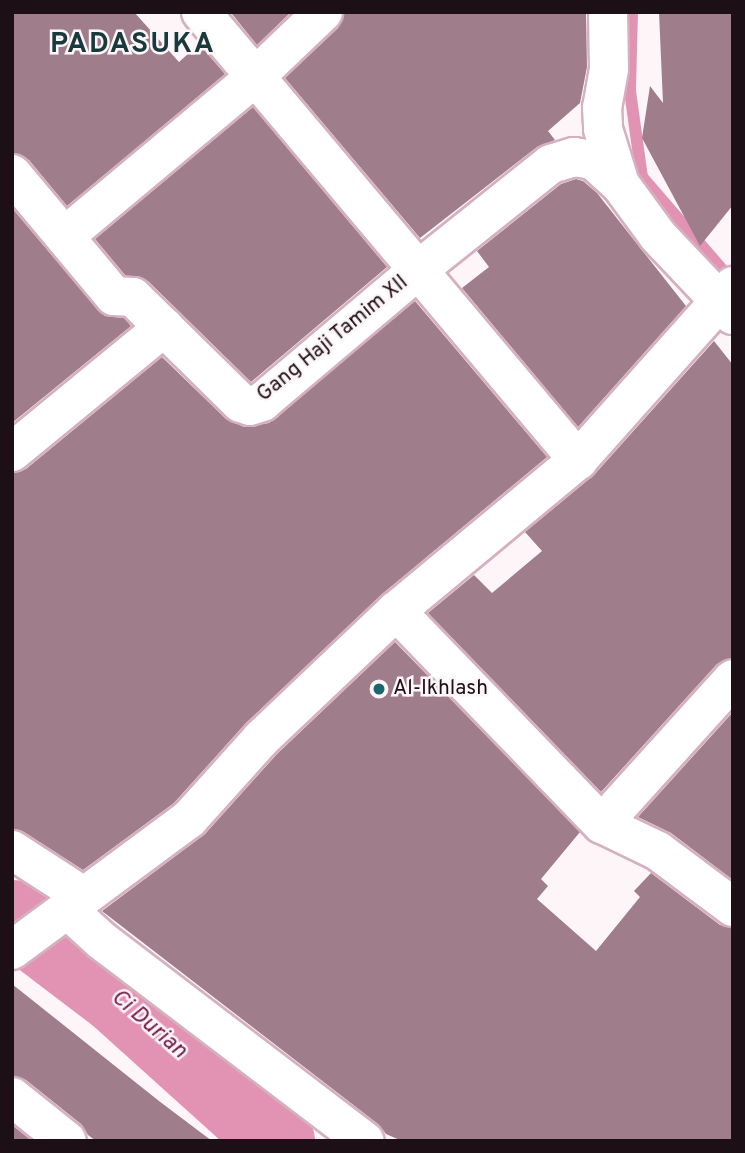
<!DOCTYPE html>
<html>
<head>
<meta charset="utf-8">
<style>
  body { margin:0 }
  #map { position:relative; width:745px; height:1153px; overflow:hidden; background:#fdf5f8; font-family:Overpass,sans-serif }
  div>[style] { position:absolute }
  .stream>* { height:12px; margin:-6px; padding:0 6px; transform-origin:6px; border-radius:6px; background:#e293b4 }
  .river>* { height:75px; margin:-37.5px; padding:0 37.5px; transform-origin:37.5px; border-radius:37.5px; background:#e293b4 }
  .building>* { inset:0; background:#a07d8a }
  .roads { filter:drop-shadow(2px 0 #d5b0be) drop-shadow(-2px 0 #d5b0be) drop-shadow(0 2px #d5b0be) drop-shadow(0 -2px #d5b0be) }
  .minor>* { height:38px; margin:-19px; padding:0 19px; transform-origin:19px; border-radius:19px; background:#fff }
  .dots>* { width:19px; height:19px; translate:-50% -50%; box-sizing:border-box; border:4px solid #fdf5f8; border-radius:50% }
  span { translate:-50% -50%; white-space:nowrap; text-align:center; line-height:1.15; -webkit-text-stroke:5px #fdf5f8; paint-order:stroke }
  .street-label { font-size:21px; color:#1c0f15 }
  .poi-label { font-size:21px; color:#1c0f15 }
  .left { translate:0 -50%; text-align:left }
  .water-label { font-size:23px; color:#731748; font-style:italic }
  .district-label { font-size:28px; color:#183a3d; font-weight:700; letter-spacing:2px }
  .frame { position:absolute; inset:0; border:14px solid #1c0f15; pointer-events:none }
</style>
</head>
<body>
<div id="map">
  <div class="stream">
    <i style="left:632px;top:12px;width:79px;rotate:91.5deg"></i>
    <i style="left:630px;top:91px;width:87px;rotate:82.1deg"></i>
    <i style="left:642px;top:177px;width:139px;rotate:49.1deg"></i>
  </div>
  <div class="river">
    <i style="left:12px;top:917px;width:131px;rotate:37.2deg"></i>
    <i style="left:116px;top:996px;width:217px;rotate:42deg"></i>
  </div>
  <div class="building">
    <i style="clip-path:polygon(12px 12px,134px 12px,179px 62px,199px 44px,225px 74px,67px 206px,29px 160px,12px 153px)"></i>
    <i style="clip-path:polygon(234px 12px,291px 12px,257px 45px,232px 14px)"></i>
    <i style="clip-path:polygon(344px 12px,586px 12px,587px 67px,580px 103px,548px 131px,555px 140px,537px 147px,420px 238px,285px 78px,338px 28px)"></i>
    <i style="clip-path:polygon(659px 12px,733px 12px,733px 205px,700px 246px,642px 138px,650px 86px,663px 103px)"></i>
    <i style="clip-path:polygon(253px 107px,387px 267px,251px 382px,148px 281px,125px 275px,95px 239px)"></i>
    <i style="clip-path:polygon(576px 179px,583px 181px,597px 193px,686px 306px,578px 427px,462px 288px,489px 267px,477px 251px,561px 184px)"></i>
    <i style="clip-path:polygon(12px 208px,98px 310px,105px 316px,124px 318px,131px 326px,12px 423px)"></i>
    <i style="clip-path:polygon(415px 301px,547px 457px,381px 595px,246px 723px,174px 803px,83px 870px,24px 832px,12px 828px,12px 473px,26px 469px,162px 357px,226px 419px,244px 427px,269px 423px)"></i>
    <i style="clip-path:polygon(714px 341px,733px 365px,733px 658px,717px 664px,601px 792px,428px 613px,474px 575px,492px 593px,542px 551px,525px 532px,594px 475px)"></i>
    <i style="clip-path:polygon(395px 642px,580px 832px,541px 879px,548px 886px,537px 899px,596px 951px,640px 897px,634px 891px,651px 873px,720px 925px,733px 928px,733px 1141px,402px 1141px,386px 1134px,378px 1124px,102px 911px,205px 834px,277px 754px)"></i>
    <i style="clip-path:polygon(733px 712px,733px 880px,671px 833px,638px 817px)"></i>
    <i style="clip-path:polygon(12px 984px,159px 1101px,212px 1141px,96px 1141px,88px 1135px,81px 1124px,26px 1080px,12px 1076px)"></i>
    <i style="clip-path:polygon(12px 1125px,32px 1141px,12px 1141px)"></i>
  </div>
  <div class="roads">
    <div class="minor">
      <i style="left:201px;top:12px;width:586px;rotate:49.92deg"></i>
      <i style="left:608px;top:12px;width:57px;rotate:89deg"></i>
      <i style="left:609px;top:69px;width:39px;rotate:100deg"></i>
      <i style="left:602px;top:107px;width:22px;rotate:87deg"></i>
      <i style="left:603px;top:129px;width:58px;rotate:72.8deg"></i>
      <i style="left:620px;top:184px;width:64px;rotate:53.8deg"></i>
      <i style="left:658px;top:236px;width:109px;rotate:46.5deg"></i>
      <i style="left:12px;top:174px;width:159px;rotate:50.1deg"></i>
      <i style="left:114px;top:296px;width:19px;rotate:3deg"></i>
      <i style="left:133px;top:297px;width:151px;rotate:44.5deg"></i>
      <i style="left:241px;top:403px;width:9px;rotate:18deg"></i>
      <i style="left:250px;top:406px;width:13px;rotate:-18deg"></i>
      <i style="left:262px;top:402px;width:204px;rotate:-40.2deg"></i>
      <i style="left:418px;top:270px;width:170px;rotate:-38.6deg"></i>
      <i style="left:551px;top:164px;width:24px;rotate:-17deg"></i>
      <i style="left:574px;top:157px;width:19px;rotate:9deg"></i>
      <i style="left:593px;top:160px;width:36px;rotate:42deg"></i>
      <i style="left:65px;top:236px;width:248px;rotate:-39.9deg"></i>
      <i style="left:255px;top:77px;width:94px;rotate:-43.7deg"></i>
      <i style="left:12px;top:452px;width:197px;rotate:-39.4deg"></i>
      <i style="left:396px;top:611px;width:296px;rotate:46deg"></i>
      <i style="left:602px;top:824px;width:62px;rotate:25.7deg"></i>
      <i style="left:658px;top:851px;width:94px;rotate:36.7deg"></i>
      <i style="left:602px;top:824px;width:195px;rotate:-47.9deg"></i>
      <i style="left:12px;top:850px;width:85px;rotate:32.9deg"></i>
      <i style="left:67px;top:909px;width:47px;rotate:42.4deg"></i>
      <i style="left:102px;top:941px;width:330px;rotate:37.3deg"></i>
      <i style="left:12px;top:950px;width:220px;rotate:-36.5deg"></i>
      <i style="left:189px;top:819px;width:108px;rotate:-48deg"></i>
      <i style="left:261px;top:739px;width:186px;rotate:-43.5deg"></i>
      <i style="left:396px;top:611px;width:236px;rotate:-39.7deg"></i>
      <i style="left:578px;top:460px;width:233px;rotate:-48.3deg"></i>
      <i style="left:12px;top:1097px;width:70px;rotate:38.7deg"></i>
    </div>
  </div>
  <div class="dots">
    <i style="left:379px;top:689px;background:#1a676d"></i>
  </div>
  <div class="street-label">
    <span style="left:333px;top:339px;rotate:-39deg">Gang Haji Tamim XII</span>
  </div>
  <div class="poi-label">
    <span class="left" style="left:393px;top:689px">Al-Ikhlash</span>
  </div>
  <div class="water-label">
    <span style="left:148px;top:1025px;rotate:41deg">Ci Durian</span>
  </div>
  <div class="district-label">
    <span style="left:133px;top:45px">PADASUKA</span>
  </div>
  <div class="frame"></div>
</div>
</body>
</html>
